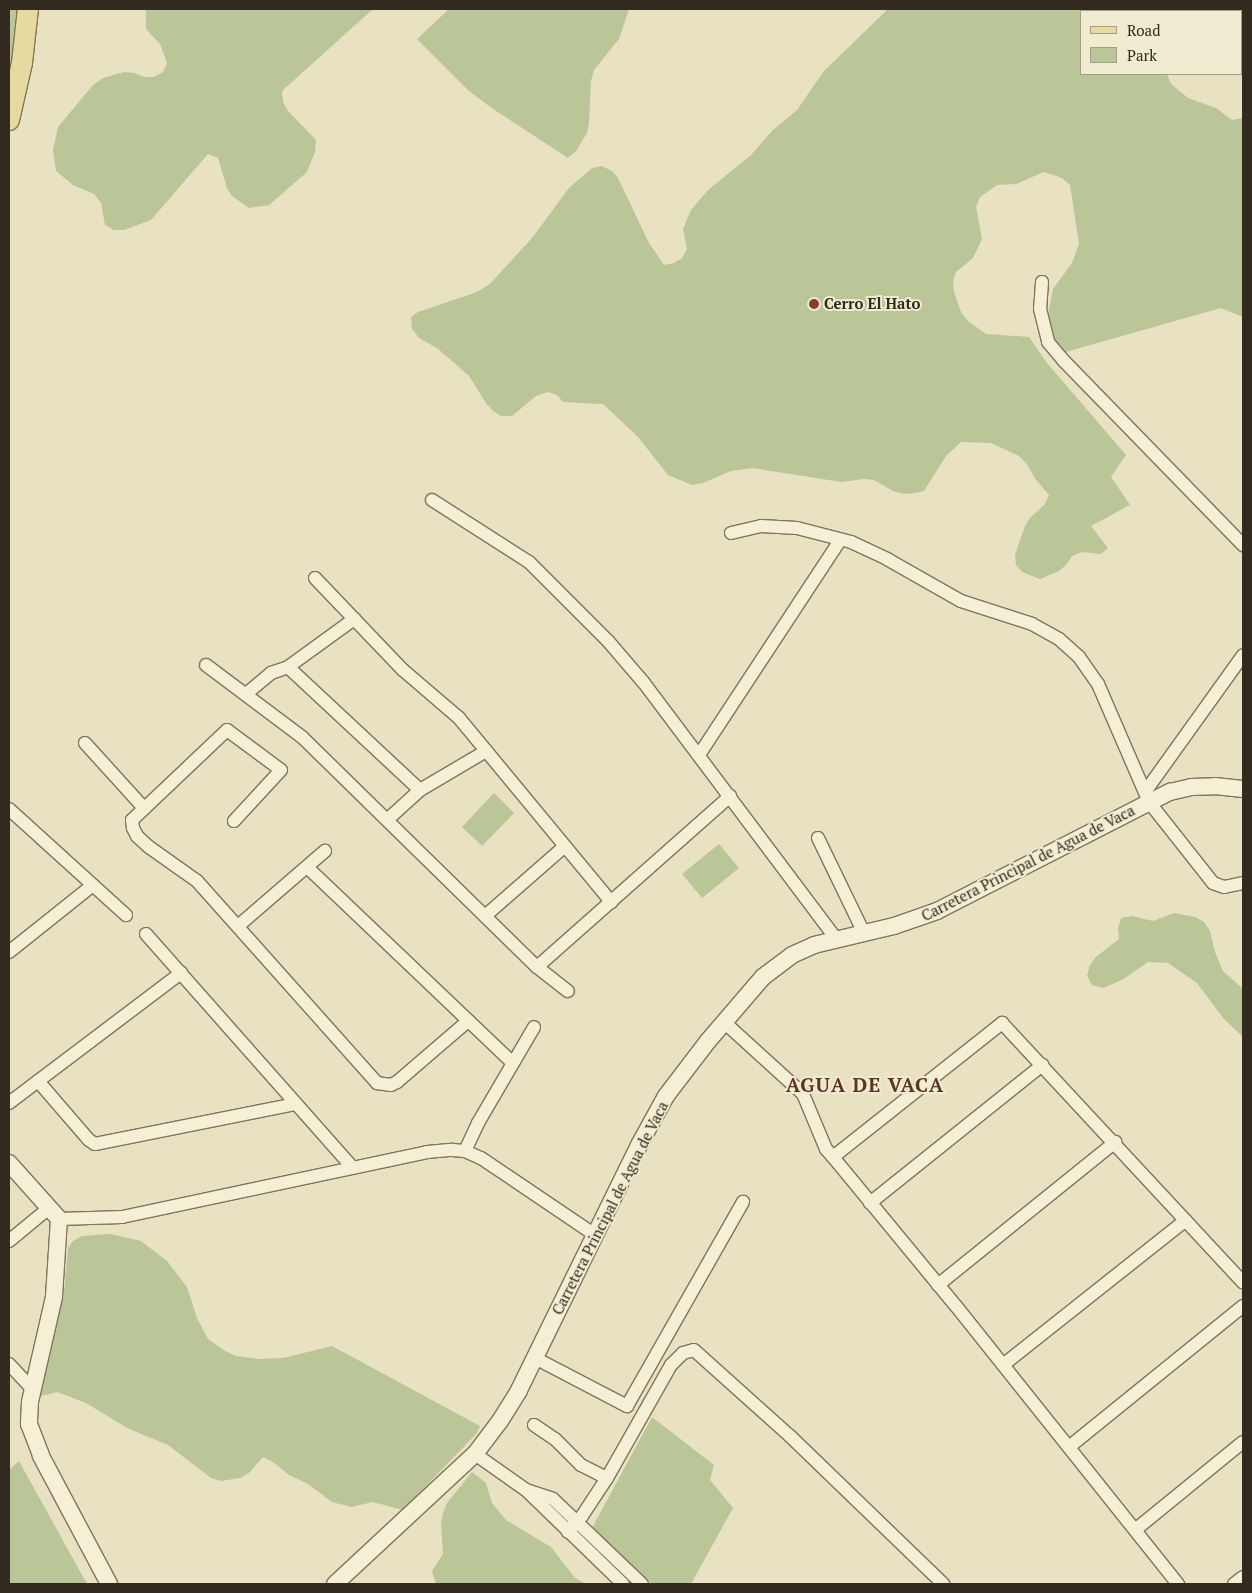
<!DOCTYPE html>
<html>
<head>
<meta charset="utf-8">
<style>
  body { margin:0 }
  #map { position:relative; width:1252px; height:1593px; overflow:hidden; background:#e8e2c3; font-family:"PT Serif",serif }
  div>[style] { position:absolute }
  .green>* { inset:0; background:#bac598 }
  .roads { filter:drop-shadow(1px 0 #80745c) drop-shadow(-1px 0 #80745c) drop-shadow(0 1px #80745c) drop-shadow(0 -1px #80745c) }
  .minor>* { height:12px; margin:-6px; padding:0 6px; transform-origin:6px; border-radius:6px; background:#f4efd5 }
  .tertiary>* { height:16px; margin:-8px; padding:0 8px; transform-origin:8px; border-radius:8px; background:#f4efd5 }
  .primary>* { height:20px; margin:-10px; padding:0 10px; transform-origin:10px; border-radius:10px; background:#e7da9e }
  .dots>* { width:14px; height:14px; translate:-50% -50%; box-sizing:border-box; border:2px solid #f0ebd1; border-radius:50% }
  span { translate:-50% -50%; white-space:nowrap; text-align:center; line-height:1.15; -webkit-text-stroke:4px #f0ebd1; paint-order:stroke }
  .poi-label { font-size:15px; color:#322a1e; font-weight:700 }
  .left { translate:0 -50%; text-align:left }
  .street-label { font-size:15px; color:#322a1e }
  .district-label { font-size:20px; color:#593523; font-weight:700; letter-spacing:1px }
  .frame { position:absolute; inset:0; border:10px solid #322a1e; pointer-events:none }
  .legend { position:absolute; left:1080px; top:10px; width:162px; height:65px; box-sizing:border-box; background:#f0ebd1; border:1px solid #a49e89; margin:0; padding:6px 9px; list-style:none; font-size:15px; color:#322a1e }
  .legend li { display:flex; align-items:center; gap:10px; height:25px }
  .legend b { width:25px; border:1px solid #a49e89 }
</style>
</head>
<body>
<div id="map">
  <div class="green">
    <i style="clip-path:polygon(9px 9px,22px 9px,9px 94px)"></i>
    <i style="clip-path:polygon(146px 9px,373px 9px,282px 91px,283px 102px,288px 111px,316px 140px,315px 152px,307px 172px,269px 205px,249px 208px,232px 196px,227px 188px,218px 158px,208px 154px,151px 220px,124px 230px,114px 230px,105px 225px,101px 203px,94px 194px,73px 185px,56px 171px,53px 150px,58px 127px,93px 85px,103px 78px,124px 72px,134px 73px,144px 77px,154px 77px,163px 72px,167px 63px,160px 44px,146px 29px)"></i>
    <i style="clip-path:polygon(449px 9px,629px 9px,619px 39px,594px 70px,591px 81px,589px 123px,587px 133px,576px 151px,568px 158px,493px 109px,469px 91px,417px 39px)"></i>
    <i style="clip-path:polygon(888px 9px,1116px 9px,1122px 11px,1081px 11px,1081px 74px,1167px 74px,1171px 84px,1188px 98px,1216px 108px,1232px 120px,1243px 118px,1243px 317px,1221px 308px,1062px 353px,1048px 329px,1047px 320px,1053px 289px,1072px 263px,1079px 244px,1070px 185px,1062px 178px,1044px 172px,1016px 184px,997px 185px,980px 197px,976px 207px,982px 239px,973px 258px,956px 272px,953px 281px,954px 292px,961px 312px,968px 321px,986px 334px,1029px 337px,1047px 363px,1126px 455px,1111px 477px,1130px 505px,1091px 526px,1108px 548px,1101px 554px,1082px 552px,1072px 556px,1067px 564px,1059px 571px,1040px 579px,1022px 572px,1016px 565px,1015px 555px,1025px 526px,1030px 518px,1045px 504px,1049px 495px,1036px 480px,1026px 463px,1019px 456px,991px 443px,961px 442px,946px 456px,924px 491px,915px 493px,904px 494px,893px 491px,874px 480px,864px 479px,841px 482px,753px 468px,731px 471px,703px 483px,692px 485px,668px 475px,638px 437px,603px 404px,563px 402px,557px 395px,548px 392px,536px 396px,512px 416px,501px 416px,493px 411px,486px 403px,469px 376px,437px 348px,419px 338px,412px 329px,411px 317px,418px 312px,477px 292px,490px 284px,532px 238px,569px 188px,592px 168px,602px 166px,612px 171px,618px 178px,649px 243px,664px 265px,674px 263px,682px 258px,687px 249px,683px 229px,691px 210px,708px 190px,751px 155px,772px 131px,797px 110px,824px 71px)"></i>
    <i style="clip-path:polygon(494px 793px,514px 813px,482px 846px,462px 827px)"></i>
    <i style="clip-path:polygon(719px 844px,739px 868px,702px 898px,682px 874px)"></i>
    <i style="clip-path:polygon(1174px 913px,1195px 917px,1204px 922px,1210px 931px,1215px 952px,1223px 971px,1243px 989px,1243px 1037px,1224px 1019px,1197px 983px,1168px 963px,1148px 962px,1122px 980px,1103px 988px,1092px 985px,1087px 976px,1090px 965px,1096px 957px,1119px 939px,1118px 928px,1121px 918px,1132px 916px,1153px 921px)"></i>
    <i style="clip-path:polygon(110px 1234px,141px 1241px,167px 1261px,187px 1287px,197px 1318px,208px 1339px,225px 1351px,236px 1356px,260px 1359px,283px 1358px,332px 1346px,480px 1426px,477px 1433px,403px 1510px,373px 1502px,351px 1507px,332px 1502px,308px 1484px,289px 1475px,273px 1462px,263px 1457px,249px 1473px,240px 1478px,221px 1481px,211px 1478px,168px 1445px,127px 1428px,86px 1403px,57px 1392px,38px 1397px,44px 1360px,64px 1292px,68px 1248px,73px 1241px,82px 1236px)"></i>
    <i style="clip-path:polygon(652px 1417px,714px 1465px,710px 1480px,733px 1508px,691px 1584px,652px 1584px,592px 1528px)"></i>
    <i style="clip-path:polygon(19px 1461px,87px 1584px,9px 1584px,9px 1470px)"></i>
    <i style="clip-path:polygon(472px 1472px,486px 1483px,492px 1503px,506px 1520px,551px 1547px,575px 1578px,586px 1584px,436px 1584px,432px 1571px,443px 1554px,441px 1523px,443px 1513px,447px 1503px)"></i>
  </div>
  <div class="roads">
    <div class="minor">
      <i style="left:1042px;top:282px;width:27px;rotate:94deg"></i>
      <i style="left:1040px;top:309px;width:34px;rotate:76deg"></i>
      <i style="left:1048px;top:342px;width:25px;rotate:50deg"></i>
      <i style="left:1064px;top:361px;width:257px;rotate:45.8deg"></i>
      <i style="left:432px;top:500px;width:115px;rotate:32.6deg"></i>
      <i style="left:529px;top:562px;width:112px;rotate:45deg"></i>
      <i style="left:608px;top:641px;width:55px;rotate:49.4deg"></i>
      <i style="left:644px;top:683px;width:321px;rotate:53.1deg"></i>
      <i style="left:731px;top:533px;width:31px;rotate:-13deg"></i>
      <i style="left:761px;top:526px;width:36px;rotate:3deg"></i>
      <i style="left:797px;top:528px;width:56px;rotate:14.5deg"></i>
      <i style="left:851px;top:542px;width:40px;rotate:25deg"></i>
      <i style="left:887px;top:559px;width:85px;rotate:29.6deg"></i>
      <i style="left:961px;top:601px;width:75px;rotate:17.9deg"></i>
      <i style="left:1032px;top:624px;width:31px;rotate:29deg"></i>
      <i style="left:1059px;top:639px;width:27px;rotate:42deg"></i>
      <i style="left:1079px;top:657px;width:33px;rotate:55deg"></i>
      <i style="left:1098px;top:684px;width:129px;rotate:66.6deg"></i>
      <i style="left:1149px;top:802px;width:103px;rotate:51.7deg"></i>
      <i style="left:1213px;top:883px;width:12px;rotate:20deg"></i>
      <i style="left:1224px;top:887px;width:19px;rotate:-12deg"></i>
      <i style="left:315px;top:578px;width:127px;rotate:46.3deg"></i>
      <i style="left:403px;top:670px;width:74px;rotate:40.6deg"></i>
      <i style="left:459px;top:718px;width:239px;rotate:50.4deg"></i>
      <i style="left:206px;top:665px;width:120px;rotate:36.9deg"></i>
      <i style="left:302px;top:737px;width:329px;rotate:44.4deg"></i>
      <i style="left:537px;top:967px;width:39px;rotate:38deg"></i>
      <i style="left:288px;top:667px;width:180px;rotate:43deg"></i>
      <i style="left:246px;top:694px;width:33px;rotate:-40deg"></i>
      <i style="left:271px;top:673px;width:18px;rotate:-19deg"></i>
      <i style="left:288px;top:667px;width:82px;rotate:-36deg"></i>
      <i style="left:85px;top:743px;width:88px;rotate:47.8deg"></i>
      <i style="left:699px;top:755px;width:257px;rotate:-56.7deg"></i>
      <i style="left:1145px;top:792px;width:168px;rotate:-54.4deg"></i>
      <i style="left:9px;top:809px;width:158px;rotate:42.2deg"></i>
      <i style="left:387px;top:820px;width:45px;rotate:-42.3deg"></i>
      <i style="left:420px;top:790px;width:77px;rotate:-30.6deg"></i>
      <i style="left:234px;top:821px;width:69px;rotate:-47.3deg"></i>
      <i style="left:281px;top:770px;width:67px;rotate:-143.5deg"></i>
      <i style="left:227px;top:730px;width:131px;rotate:136.5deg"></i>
      <i style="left:132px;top:820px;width:8px;rotate:83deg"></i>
      <i style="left:133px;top:828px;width:9px;rotate:63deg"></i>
      <i style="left:137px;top:836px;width:16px;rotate:43deg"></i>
      <i style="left:149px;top:847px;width:59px;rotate:35.3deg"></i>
      <i style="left:197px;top:881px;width:271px;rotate:48.3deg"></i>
      <i style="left:377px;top:1083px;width:14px;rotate:8deg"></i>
      <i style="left:391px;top:1085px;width:7px;rotate:-27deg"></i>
      <i style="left:397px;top:1082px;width:94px;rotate:-40.7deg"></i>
      <i style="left:818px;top:838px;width:106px;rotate:64.2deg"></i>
      <i style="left:307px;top:867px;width:284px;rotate:43.6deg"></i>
      <i style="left:485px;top:916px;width:106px;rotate:-41.2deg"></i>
      <i style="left:238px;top:926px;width:115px;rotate:-40.8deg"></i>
      <i style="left:146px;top:934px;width:312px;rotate:48.5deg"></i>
      <i style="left:9px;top:952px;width:107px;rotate:-38.6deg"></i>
      <i style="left:537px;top:967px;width:258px;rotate:-41.5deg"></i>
      <i style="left:724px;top:1022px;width:107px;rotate:42.3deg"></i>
      <i style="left:803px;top:1094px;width:60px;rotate:67.3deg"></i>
      <i style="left:826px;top:1149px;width:11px;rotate:49deg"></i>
      <i style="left:833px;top:1157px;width:193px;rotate:50.5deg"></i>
      <i style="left:956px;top:1306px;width:356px;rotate:51.4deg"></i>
      <i style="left:38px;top:1081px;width:78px;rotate:49.2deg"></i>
      <i style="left:89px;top:1140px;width:7px;rotate:34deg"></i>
      <i style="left:95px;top:1144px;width:205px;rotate:-11.3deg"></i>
      <i style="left:9px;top:1103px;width:216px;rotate:-37.1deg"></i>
      <i style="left:465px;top:1151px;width:31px;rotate:-65deg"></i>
      <i style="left:478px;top:1123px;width:111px;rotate:-59.7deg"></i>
      <i style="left:833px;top:1157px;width:216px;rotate:-38.4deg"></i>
      <i style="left:1002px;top:1023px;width:354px;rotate:47.1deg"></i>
      <i style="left:870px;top:1203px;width:221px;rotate:-38.7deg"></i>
      <i style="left:59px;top:1219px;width:63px;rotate:-1.8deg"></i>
      <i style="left:122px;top:1217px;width:312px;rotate:-12deg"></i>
      <i style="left:427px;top:1152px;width:25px;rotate:-5deg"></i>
      <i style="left:452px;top:1150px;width:13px;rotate:4deg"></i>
      <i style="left:465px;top:1151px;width:17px;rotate:24deg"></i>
      <i style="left:481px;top:1158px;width:138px;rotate:34deg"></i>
      <i style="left:9px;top:1241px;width:52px;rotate:-39.5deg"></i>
      <i style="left:938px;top:1285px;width:228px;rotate:-38.9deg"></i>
      <i style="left:535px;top:1358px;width:104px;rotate:27.6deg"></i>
      <i style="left:627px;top:1406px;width:235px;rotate:-60.4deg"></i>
      <i style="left:9px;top:1364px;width:34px;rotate:47deg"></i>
      <i style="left:1003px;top:1365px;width:233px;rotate:-38.4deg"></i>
      <i style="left:534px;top:1425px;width:25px;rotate:34deg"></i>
      <i style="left:555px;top:1439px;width:37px;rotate:45deg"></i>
      <i style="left:581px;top:1465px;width:29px;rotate:27deg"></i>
      <i style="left:1069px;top:1447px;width:224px;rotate:-39deg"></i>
      <i style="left:475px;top:1454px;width:62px;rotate:35.2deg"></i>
      <i style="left:526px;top:1490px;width:135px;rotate:44.1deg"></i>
      <i style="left:526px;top:1490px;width:28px;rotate:18deg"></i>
      <i style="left:553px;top:1499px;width:123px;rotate:43.7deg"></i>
      <i style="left:1135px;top:1530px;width:139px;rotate:-39.2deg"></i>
      <i style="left:568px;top:1532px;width:21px;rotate:-49deg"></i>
      <i style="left:582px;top:1516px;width:45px;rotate:-56.7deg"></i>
      <i style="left:607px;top:1478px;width:130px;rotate:-60.5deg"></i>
      <i style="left:671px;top:1365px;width:17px;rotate:-45deg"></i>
      <i style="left:683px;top:1353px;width:11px;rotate:-15deg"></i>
      <i style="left:694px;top:1350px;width:129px;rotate:41.9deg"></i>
      <i style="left:790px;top:1436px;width:213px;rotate:44deg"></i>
      <i style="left:1234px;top:1584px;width:11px;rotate:-38deg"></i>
    </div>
    <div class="tertiary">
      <i style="left:9px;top:1163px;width:75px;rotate:48.2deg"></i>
      <i style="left:59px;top:1219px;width:78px;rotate:93.7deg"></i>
      <i style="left:54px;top:1297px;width:108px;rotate:102.9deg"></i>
      <i style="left:30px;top:1402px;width:22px;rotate:93deg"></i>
      <i style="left:29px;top:1424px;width:34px;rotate:69deg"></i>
      <i style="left:41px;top:1456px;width:145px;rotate:62deg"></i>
      <i style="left:335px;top:1584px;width:191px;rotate:-42.9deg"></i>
      <i style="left:475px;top:1454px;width:41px;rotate:-52.9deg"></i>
      <i style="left:500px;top:1421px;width:36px;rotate:-58deg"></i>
      <i style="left:519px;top:1390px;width:273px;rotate:-63.9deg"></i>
      <i style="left:639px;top:1145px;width:56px;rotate:-61.1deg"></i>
      <i style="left:666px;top:1096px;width:69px;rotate:-52.6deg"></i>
      <i style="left:708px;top:1041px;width:84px;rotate:-49.3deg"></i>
      <i style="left:763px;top:977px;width:36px;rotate:-37deg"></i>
      <i style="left:792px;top:955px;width:24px;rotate:-24deg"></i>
      <i style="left:814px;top:945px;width:82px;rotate:-13.4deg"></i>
      <i style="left:894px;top:926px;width:46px;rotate:-19.2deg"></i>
      <i style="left:937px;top:911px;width:262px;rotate:-27.1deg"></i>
      <i style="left:1170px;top:792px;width:22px;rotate:-13deg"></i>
      <i style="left:1191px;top:787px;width:24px;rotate:-2deg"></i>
      <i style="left:1215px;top:786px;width:28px;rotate:6deg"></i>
    </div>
    <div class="primary">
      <i style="left:9px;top:120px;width:58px;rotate:-77.2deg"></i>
      <i style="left:22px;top:63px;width:54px;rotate:-83.7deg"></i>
    </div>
  </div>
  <div class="dots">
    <i style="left:814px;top:304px;background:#883d33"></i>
  </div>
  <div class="poi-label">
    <span class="left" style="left:824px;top:304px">Cerro El Hato</span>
  </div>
  <div class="street-label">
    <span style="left:1028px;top:863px;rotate:-27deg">Carretera Principal de Agua de Vaca</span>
    <span style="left:610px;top:1208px;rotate:-63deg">Carretera Principal de Agua de Vaca</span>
  </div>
  <div class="district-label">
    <span style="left:865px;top:1084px">AGUA DE VACA</span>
  </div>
  <div class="frame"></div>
  <ul class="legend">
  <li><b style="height:6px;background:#e7da9e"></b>Road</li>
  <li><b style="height:14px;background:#bac598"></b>Park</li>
  </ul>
</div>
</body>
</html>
